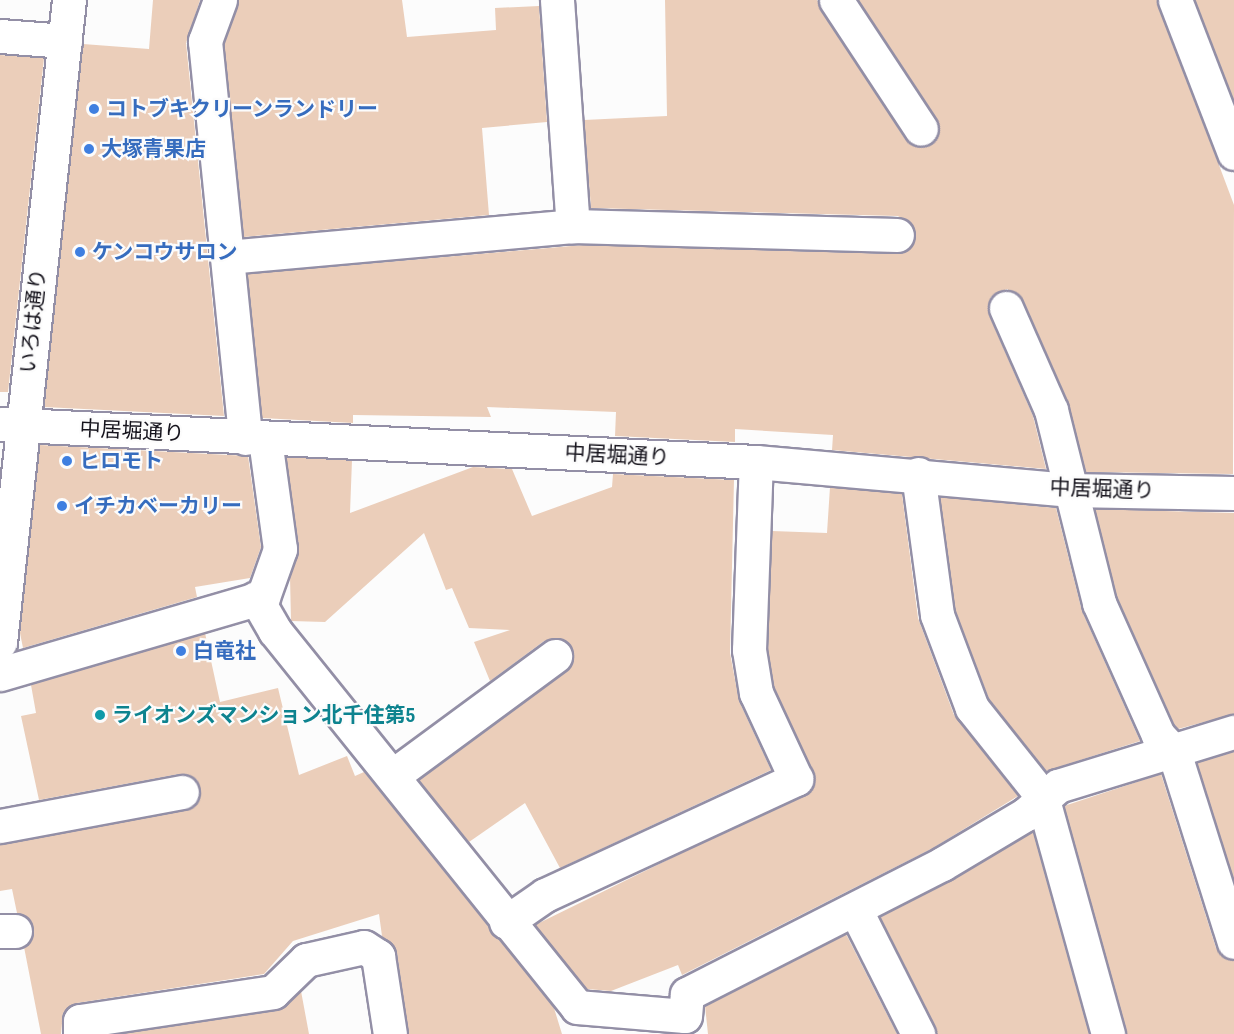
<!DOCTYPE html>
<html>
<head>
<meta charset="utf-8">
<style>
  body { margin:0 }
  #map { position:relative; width:1234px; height:1034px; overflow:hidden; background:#fcfcfc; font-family:"Archivo Narrow","Noto Sans JP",sans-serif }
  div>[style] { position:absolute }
  .building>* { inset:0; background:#ebceba }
  .roads { filter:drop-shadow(2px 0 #938fa6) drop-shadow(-2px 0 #938fa6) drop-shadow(0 2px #938fa6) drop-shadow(0 -2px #938fa6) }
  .minor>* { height:33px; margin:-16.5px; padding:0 16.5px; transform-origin:16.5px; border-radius:16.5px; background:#fff }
  .dots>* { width:16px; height:16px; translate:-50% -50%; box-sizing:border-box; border:3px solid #fcfcfc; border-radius:50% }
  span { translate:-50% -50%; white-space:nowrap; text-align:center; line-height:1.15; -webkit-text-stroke:4.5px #fcfcfc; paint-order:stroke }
  .shop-label { font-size:21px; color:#366cbe; font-weight:700 }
  .left { translate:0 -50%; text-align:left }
  .street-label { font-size:21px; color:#15131c }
  .culture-label { font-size:21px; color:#0d838f; font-weight:700 }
</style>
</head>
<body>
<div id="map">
  <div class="building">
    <i style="clip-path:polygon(153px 0,200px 0,186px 43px,224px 416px,44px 407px,83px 44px,149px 49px)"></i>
    <i style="clip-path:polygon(238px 0,402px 0,407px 37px,496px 30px,495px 8px,539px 6px,547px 122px,482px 128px,489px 215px,244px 237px,224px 43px)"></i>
    <i style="clip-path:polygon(665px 0,817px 0,905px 139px,922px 148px,937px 138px,937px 119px,858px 0,1157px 0,1234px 205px,1233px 474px,1086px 472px,1068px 402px,1023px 300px,1007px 289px,991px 297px,989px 315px,1033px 416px,1046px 469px,832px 450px,833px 435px,735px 429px,735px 442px,615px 436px,616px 412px,487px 407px,491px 417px,353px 415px,353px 423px,262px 418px,247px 274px,583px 245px,896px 254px,913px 245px,914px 227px,898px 216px,591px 208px,584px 120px,667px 116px)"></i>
    <i style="clip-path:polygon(1195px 0,1234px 0,1234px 101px)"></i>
    <i style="clip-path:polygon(0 55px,44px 58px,8px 392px,0 392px)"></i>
    <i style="clip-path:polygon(40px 445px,248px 456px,261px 547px,250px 578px,195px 587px,197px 597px,23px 648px,20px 633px)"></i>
    <i style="clip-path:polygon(286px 457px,352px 460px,350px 513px,473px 467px,512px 469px,532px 516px,612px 487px,613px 474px,734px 480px,730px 653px,739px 701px,771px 770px,560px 868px,525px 803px,469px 842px,419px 780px,566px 671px,572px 663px,570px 645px,562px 639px,544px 641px,490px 681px,474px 642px,510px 630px,469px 628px,452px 588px,446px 590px,424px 533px,325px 622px,291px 621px,290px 577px,299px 547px)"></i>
    <i style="clip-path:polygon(830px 487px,902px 494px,918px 618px,954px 715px,1018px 796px,933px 848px,682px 975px,678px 965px,611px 991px,587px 989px,535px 925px,812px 789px,813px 772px,774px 687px,768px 649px,772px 531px,827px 533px)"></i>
    <i style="clip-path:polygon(940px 497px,1056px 508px,1082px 611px,1140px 741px,1046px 771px,989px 699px,955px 610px)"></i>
    <i style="clip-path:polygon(1095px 509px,1234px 513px,1234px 714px,1178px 729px,1174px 724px,1117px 597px)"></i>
    <i style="clip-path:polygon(205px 633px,220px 702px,278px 688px,299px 775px,347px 756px,355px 776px,364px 772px,554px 1008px,562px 1034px,408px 1034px,397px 953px,382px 936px,379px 914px,293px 941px,264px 974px,77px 1003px,63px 1013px,61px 1034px,41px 1034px,24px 947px,34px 930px,31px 921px,17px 913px,12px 889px,0 891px,0 844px,185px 810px,195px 806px,200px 789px,196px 779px,179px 774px,39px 800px,21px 716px,36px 713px,31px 685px)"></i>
    <i style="clip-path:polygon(1234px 752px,1234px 880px,1197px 763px)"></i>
    <i style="clip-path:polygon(1161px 774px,1216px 948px,1234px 960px,1234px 1034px,1126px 1034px,1064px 806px)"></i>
    <i style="clip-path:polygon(1033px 832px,1089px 1034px,937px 1034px,880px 917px)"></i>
    <i style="clip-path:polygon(846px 934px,897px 1034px,708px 1034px,705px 1006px)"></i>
    <i style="clip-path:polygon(301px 991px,309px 1034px,120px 1034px,276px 1011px)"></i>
  </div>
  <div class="roads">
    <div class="minor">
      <i style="left:220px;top:0;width:44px;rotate:110.1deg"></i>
      <i style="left:205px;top:41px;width:399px;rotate:84.2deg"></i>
      <i style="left:557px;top:0;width:227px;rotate:86deg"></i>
      <i style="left:836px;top:0;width:154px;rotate:56.6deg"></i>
      <i style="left:1175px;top:0;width:164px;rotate:68.9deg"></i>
      <i style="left:0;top:36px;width:65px;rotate:4.4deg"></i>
      <i style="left:227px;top:257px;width:347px;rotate:-5.1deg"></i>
      <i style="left:573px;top:226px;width:324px;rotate:1.6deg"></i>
      <i style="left:1006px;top:308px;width:111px;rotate:66.2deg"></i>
      <i style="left:1051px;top:410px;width:199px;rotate:76deg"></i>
      <i style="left:1099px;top:603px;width:145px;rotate:65.9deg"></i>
      <i style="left:1158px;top:735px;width:23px;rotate:47deg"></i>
      <i style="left:1174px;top:752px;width:199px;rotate:72.5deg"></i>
      <i style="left:0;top:424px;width:757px;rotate:2.88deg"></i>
      <i style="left:756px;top:462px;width:314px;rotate:5.1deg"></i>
      <i style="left:1069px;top:490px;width:165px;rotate:1deg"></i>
      <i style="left:918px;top:474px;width:142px;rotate:82.3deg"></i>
      <i style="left:937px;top:615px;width:99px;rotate:69.4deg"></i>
      <i style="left:972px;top:708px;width:112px;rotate:51.5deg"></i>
      <i style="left:1042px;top:796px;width:247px;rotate:74.5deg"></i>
      <i style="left:256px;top:598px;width:38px;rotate:60deg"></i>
      <i style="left:275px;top:631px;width:482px;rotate:51.2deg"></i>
      <i style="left:577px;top:1007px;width:108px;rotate:4.8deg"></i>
      <i style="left:0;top:642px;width:646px;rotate:-83.87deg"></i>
      <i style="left:0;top:674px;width:274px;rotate:-16.3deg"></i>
      <i style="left:263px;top:597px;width:51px;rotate:-70.5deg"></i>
      <i style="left:280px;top:549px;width:111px;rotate:-97.8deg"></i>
      <i style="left:395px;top:774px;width:199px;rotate:-36.4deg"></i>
      <i style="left:0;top:826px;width:185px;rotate:-10.6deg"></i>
      <i style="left:856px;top:911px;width:138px;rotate:63.2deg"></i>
      <i style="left:506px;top:922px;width:47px;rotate:-34.7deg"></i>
      <i style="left:545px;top:895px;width:277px;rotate:-24.8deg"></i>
      <i style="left:796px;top:779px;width:95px;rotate:-114.9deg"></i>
      <i style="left:756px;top:693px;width:44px;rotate:-99.2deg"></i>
      <i style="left:749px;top:650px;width:188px;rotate:-87.9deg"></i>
      <i style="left:0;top:931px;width:15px"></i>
      <i style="left:685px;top:1016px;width:22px;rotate:-85deg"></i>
      <i style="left:687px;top:994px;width:286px;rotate:-27deg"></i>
      <i style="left:942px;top:864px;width:98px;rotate:-30.8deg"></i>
      <i style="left:1026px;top:814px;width:43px;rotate:-41.2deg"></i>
      <i style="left:1058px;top:786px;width:184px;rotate:-17.1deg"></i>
      <i style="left:80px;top:1034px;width:13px;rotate:-90deg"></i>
      <i style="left:80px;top:1021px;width:195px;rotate:-8.5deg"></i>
      <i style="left:273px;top:992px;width:46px;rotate:-44.1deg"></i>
      <i style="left:306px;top:960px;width:59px;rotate:-12.6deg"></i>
      <i style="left:364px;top:947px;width:17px;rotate:33deg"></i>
      <i style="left:378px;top:956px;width:79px;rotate:81.3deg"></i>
    </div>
  </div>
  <div class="dots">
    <i style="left:94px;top:109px;background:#3f7fe0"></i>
    <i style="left:89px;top:149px;background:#3f7fe0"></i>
    <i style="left:80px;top:252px;background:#3f7fe0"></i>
    <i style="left:67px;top:461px;background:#3f7fe0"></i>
    <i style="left:62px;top:506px;background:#3f7fe0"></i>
    <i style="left:181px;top:651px;background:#3f7fe0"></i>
    <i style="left:100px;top:715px;background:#0f9aa8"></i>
  </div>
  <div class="shop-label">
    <span class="left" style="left:106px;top:109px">コトブキクリーンランドリー</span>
    <span class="left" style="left:101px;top:149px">大塚青果店</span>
    <span class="left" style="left:92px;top:252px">ケンコウサロン</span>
    <span class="left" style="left:79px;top:461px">ヒロモト</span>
    <span class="left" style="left:74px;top:506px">イチカベーカリー</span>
    <span class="left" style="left:193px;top:651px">白竜社</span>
  </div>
  <div class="street-label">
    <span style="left:33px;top:321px;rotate:-84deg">いろは通り</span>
    <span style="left:132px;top:431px;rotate:3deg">中居堀通り</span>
    <span style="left:617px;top:455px;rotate:3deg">中居堀通り</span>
    <span style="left:1102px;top:489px;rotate:2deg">中居堀通り</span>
  </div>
  <div class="culture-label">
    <span class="left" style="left:112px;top:715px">ライオンズマンション北千住第5</span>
  </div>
</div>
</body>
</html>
